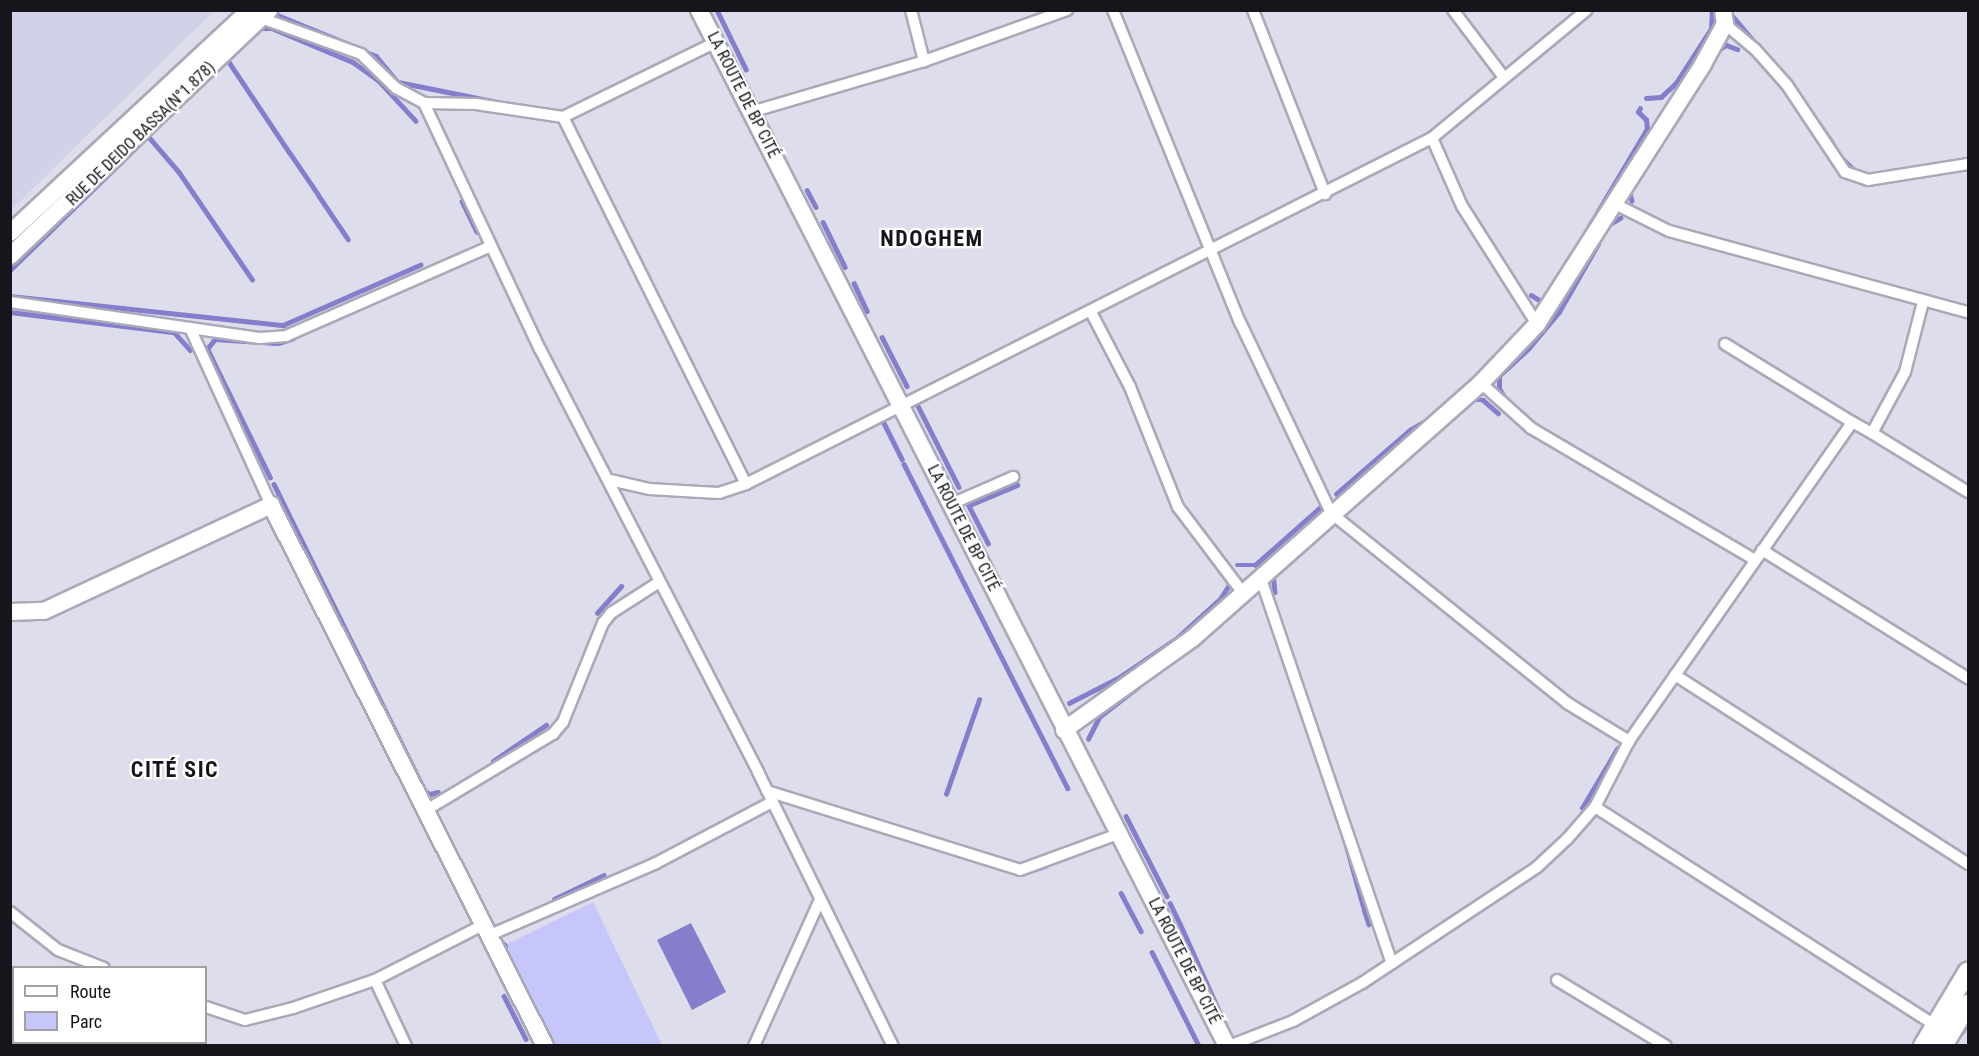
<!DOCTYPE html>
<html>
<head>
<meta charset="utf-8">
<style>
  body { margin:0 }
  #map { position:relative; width:1979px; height:1056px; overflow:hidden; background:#ddddec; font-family:"Roboto Condensed",sans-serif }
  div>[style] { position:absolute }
  .built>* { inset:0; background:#d1d1e7 }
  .green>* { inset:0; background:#c7c6fb }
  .water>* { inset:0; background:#847ecd }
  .stream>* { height:4.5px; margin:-2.25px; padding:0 2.25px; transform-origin:2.25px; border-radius:2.25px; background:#847ecd }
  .roads { filter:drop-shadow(2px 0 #a9a9b8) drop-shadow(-2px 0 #a9a9b8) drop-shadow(0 2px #a9a9b8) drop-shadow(0 -2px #a9a9b8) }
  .street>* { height:10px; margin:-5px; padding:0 5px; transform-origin:5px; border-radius:5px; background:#fff }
  .secondary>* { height:16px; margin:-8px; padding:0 8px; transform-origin:8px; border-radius:8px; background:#fff }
  .primary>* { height:18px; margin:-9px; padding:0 9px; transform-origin:9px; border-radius:9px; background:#fff }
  span { translate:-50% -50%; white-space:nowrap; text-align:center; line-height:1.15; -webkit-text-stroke:4.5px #fff; paint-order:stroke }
  .street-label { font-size:16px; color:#16151b }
  .district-label { font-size:22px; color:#16151b; font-weight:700; letter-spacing:1.5px }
  .frame { position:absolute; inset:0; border:12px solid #16151b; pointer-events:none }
  .legend { position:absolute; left:12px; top:966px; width:195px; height:78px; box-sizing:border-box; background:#fff; border:2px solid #a2a1a4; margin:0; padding:8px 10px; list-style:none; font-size:18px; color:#16151b }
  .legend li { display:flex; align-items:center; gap:12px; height:30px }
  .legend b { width:30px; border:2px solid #a2a1a4 }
</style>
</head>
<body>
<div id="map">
  <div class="built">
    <i style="clip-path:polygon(11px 10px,214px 10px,214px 11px,11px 210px)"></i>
  </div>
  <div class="green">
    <i style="clip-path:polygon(593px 902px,662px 1045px,553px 1045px,505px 945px)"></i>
  </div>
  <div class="water">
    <i style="clip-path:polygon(691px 923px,726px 992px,692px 1010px,657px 940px)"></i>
  </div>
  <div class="stream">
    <i style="left:278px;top:10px;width:5px;rotate:127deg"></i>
    <i style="left:275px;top:14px;width:80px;rotate:22.1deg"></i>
    <i style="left:717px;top:10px;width:66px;rotate:63.8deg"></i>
    <i style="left:1730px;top:13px;width:43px;rotate:49.7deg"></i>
    <i style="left:258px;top:29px;width:16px"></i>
    <i style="left:274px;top:29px;width:86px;rotate:22.7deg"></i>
    <i style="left:353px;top:62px;width:32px;rotate:36deg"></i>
    <i style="left:379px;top:81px;width:54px;rotate:47.2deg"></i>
    <i style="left:356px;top:48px;width:22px;rotate:22deg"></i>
    <i style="left:376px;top:56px;width:34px;rotate:50deg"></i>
    <i style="left:398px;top:82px;width:101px;rotate:11.4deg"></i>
    <i style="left:1717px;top:51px;width:11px;rotate:-34deg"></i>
    <i style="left:1726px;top:45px;width:12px;rotate:20deg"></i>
    <i style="left:227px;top:59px;width:112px;rotate:56.3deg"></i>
    <i style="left:1646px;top:98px;width:15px;rotate:-4deg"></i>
    <i style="left:1661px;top:97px;width:21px;rotate:-43deg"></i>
    <i style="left:1676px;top:83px;width:64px;rotate:-57.1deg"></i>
    <i style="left:1711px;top:29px;width:19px;rotate:-87deg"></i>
    <i style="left:1820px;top:125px;width:21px;rotate:55deg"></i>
    <i style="left:148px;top:136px;width:48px;rotate:49.3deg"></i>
    <i style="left:179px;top:172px;width:130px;rotate:55.7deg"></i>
    <i style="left:290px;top:153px;width:50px;rotate:55.7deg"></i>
    <i style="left:1844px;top:160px;width:16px;rotate:45deg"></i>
    <i style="left:807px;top:190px;width:19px;rotate:62deg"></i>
    <i style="left:1629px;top:190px;width:11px;rotate:75deg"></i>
    <i style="left:319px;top:196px;width:52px;rotate:56deg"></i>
    <i style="left:462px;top:201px;width:34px;rotate:64deg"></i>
    <i style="left:823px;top:222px;width:50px;rotate:63.9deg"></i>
    <i style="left:1610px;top:224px;width:12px;rotate:-31deg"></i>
    <i style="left:1578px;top:245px;width:135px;rotate:-59.3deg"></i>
    <i style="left:1647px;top:129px;width:9px;rotate:-96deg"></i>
    <i style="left:1646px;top:120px;width:11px;rotate:-135deg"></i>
    <i style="left:1638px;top:112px;width:4px;rotate:-63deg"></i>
    <i style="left:10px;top:270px;width:194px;rotate:-44.2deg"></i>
    <i style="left:854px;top:283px;width:31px;rotate:65deg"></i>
    <i style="left:1531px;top:295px;width:12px;rotate:31deg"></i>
    <i style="left:1541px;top:301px;width:6px;rotate:-18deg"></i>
    <i style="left:10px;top:296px;width:275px;rotate:6.1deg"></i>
    <i style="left:283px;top:325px;width:150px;rotate:-23.7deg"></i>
    <i style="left:10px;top:312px;width:165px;rotate:7deg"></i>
    <i style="left:174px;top:332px;width:24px;rotate:48deg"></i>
    <i style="left:882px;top:337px;width:55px;rotate:63deg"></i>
    <i style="left:278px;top:343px;width:15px;rotate:-16deg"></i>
    <i style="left:1528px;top:349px;width:48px;rotate:-50deg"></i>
    <i style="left:1559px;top:312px;width:78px;rotate:-60.2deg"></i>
    <i style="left:1504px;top:397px;width:9px;rotate:-122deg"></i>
    <i style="left:1499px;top:389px;width:13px;rotate:-90deg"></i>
    <i style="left:1499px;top:376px;width:37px;rotate:-43deg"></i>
    <i style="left:1470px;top:400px;width:13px"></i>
    <i style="left:1483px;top:400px;width:20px;rotate:41deg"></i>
    <i style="left:916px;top:402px;width:95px;rotate:63.2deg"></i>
    <i style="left:882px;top:419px;width:45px;rotate:63.4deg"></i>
    <i style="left:904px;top:464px;width:363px;rotate:63.2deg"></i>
    <i style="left:270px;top:478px;width:144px;rotate:-116deg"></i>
    <i style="left:207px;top:349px;width:13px;rotate:-51deg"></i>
    <i style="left:215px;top:339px;width:60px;rotate:3.8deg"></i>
    <i style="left:274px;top:484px;width:342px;rotate:63.8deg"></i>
    <i style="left:425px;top:791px;width:6px;rotate:31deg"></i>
    <i style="left:430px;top:794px;width:8px;rotate:-14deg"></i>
    <i style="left:1336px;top:494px;width:98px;rotate:-40.9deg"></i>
    <i style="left:1410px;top:430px;width:26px;rotate:-31deg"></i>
    <i style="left:965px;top:498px;width:51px;rotate:62.9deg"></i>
    <i style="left:972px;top:504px;width:49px;rotate:-22.9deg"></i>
    <i style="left:1237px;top:565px;width:18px"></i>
    <i style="left:1255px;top:565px;width:92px;rotate:-41.5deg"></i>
    <i style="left:1273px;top:573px;width:19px;rotate:84deg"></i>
    <i style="left:597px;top:613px;width:36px;rotate:-48deg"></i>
    <i style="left:1069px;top:703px;width:55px;rotate:-27deg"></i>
    <i style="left:1118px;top:678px;width:71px;rotate:-34.1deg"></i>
    <i style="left:1177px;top:638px;width:58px;rotate:-42.2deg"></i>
    <i style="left:1220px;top:599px;width:17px;rotate:-57deg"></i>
    <i style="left:1229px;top:585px;width:8px;rotate:-104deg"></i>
    <i style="left:1088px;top:739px;width:25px;rotate:-63deg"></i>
    <i style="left:1099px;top:717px;width:49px;rotate:-37.6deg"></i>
    <i style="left:493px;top:761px;width:64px;rotate:-34.2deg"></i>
    <i style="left:946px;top:794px;width:100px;rotate:-70.7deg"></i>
    <i style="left:1582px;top:808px;width:69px;rotate:-59.3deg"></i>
    <i style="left:1126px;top:816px;width:90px;rotate:62.9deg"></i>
    <i style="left:1344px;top:837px;width:71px;rotate:74.4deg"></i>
    <i style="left:1022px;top:873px;width:24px;rotate:-17deg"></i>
    <i style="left:1121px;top:893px;width:43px;rotate:62.2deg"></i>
    <i style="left:554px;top:899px;width:55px;rotate:-25.6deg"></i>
    <i style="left:1170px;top:903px;width:25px;rotate:64deg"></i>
    <i style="left:1364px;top:909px;width:16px;rotate:72deg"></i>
    <i style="left:1182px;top:928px;width:105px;rotate:65.9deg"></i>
    <i style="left:499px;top:939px;width:8px;rotate:45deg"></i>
    <i style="left:505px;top:945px;width:10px;rotate:84deg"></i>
    <i style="left:1152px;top:952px;width:103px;rotate:63.4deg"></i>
    <i style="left:504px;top:996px;width:48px;rotate:62.9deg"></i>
    <i style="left:1962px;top:1032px;width:13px;rotate:-61deg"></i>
  </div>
  <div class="roads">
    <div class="street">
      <i style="left:911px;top:10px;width:53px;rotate:75.7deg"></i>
      <i style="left:1113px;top:10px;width:337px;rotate:67.9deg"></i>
      <i style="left:1240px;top:322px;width:212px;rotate:64.5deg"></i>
      <i style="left:1331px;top:513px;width:303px;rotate:38.8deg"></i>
      <i style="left:1567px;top:703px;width:73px;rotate:31.5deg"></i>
      <i style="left:1253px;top:10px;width:198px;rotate:68.6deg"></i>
      <i style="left:1453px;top:10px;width:83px;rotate:52.9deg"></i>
      <i style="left:261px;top:18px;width:106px;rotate:19.8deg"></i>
      <i style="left:361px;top:54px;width:49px;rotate:44.2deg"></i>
      <i style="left:396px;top:88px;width:32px;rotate:28deg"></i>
      <i style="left:424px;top:103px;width:52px;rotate:1.1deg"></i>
      <i style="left:476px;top:104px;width:88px;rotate:8.5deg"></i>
      <i style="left:563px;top:117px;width:170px;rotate:-26.1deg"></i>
      <i style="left:1725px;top:24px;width:39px;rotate:40deg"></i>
      <i style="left:1755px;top:49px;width:48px;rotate:48.4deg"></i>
      <i style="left:1787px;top:85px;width:105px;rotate:56.3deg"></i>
      <i style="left:1845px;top:172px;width:24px;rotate:19deg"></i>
      <i style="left:1868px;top:180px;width:101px;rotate:-9.1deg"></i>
      <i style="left:424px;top:103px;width:272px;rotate:64.8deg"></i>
      <i style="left:540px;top:349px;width:476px;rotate:62.7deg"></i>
      <i style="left:758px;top:772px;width:305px;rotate:63.8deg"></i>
      <i style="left:751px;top:112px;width:180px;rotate:-16.4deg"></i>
      <i style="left:924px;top:61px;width:152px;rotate:-19.6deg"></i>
      <i style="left:563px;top:117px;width:410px;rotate:63.5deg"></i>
      <i style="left:1432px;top:138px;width:74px;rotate:66.2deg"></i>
      <i style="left:1462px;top:206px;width:140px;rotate:57.6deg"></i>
      <i style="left:1615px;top:204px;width:60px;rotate:26.6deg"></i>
      <i style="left:1669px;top:231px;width:310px;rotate:15.2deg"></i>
      <i style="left:10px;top:302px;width:252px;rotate:8.2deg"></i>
      <i style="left:259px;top:338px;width:27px;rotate:-4deg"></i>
      <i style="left:286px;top:336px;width:224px;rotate:-23.7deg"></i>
      <i style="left:1091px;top:312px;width:85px;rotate:62.5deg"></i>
      <i style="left:1130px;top:387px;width:129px;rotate:68.2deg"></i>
      <i style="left:1178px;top:507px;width:108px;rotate:52.9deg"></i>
      <i style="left:190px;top:328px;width:195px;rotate:65.4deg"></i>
      <i style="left:1725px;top:344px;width:149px;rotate:31.6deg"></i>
      <i style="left:1481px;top:383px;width:67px;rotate:42deg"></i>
      <i style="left:1531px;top:428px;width:260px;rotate:30.5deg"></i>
      <i style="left:1872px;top:433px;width:113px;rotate:31.6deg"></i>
      <i style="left:610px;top:480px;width:41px;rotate:12.7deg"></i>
      <i style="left:650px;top:489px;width:50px;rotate:3.4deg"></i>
      <i style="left:700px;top:492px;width:19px;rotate:3deg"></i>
      <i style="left:719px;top:493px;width:28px;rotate:-18deg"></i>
      <i style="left:746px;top:484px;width:768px;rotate:-26.77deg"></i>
      <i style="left:1432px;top:138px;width:201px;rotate:-39.6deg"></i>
      <i style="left:951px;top:504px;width:68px;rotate:-23.5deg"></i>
      <i style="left:1762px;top:550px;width:243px;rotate:31.9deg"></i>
      <i style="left:1261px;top:579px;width:406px;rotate:71.2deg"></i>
      <i style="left:1675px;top:675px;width:349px;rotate:32.8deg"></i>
      <i style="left:767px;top:791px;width:265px;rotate:17.3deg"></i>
      <i style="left:1020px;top:870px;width:104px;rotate:-20.2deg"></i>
      <i style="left:1595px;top:807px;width:404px;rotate:32.7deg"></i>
      <i style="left:428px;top:809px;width:146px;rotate:-31deg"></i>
      <i style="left:553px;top:734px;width:16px;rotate:-50deg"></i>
      <i style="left:563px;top:722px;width:107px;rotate:-68deg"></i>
      <i style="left:603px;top:623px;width:13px;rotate:-51deg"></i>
      <i style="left:611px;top:613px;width:56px;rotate:-32.6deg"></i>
      <i style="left:10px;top:912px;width:61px;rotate:38.4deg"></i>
      <i style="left:58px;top:950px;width:49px;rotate:21.4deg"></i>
      <i style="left:490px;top:935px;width:181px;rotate:-23.4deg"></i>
      <i style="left:656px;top:863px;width:131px;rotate:-27.7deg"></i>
      <i style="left:375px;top:980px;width:73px;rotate:64.8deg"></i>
      <i style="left:1557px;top:980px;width:127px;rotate:31.2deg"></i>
      <i style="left:206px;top:1007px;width:41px;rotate:18.4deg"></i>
      <i style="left:245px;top:1020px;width:49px;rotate:-14deg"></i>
      <i style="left:293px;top:1008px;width:87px;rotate:-18.9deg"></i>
      <i style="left:375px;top:980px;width:123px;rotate:-27deg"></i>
      <i style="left:118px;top:1046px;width:4px;rotate:-76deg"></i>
      <i style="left:754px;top:1046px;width:160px;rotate:-65.7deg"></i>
      <i style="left:1229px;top:1046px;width:69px;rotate:-21.3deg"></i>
      <i style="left:1293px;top:1021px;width:79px;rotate:-28.8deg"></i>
      <i style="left:1362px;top:983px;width:210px;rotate:-33.5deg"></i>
      <i style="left:1537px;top:867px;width:42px;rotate:-43.1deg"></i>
      <i style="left:1568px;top:838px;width:41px;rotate:-48.9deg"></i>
      <i style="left:1595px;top:807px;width:74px;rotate:-62.7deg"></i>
      <i style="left:1629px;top:741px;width:389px;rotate:-55deg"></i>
      <i style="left:1852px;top:422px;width:23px;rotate:29deg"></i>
      <i style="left:1872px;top:433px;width:69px;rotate:-61.6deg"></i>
      <i style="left:1905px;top:372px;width:72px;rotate:-75.6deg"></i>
    </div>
    <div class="secondary">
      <i style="left:699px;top:10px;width:1163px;rotate:62.99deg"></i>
      <i style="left:10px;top:233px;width:328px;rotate:-42.9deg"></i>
      <i style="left:10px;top:256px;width:357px;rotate:-43.5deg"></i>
      <i style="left:10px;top:612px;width:34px;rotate:-2deg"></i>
      <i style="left:44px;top:611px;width:251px;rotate:-25deg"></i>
      <i style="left:271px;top:505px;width:606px;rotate:63.14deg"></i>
      <i style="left:1064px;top:730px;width:158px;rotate:-35.5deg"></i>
      <i style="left:1193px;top:638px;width:385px;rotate:-41.5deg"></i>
      <i style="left:1481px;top:383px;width:81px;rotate:-46.5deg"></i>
      <i style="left:1537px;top:324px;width:308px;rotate:-57.4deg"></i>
      <i style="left:1703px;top:64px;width:46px;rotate:-61.2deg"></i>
      <i style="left:1725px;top:24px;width:14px;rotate:-98deg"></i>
    </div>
    <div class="primary">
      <i style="left:1923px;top:1046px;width:87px;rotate:-59deg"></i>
      <i style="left:1943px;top:1046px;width:49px;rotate:-59.2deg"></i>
    </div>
  </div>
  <div class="street-label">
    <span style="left:743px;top:95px;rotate:63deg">LA ROUTE DE BP CITÉ</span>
    <span style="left:141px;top:134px;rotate:-44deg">RUE DE DEIDO BASSA(N°1.878)</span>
    <span style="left:963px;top:528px;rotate:63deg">LA ROUTE DE BP CITÉ</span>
    <span style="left:1184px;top:961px;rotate:63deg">LA ROUTE DE BP CITÉ</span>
  </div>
  <div class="district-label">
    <span style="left:932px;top:239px">NDOGHEM</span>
    <span style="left:175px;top:770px">CITÉ SIC</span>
  </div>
  <div class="frame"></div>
  <ul class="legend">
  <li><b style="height:8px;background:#fff"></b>Route</li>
  <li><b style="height:16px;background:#c7c6fb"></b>Parc</li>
  </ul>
</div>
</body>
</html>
